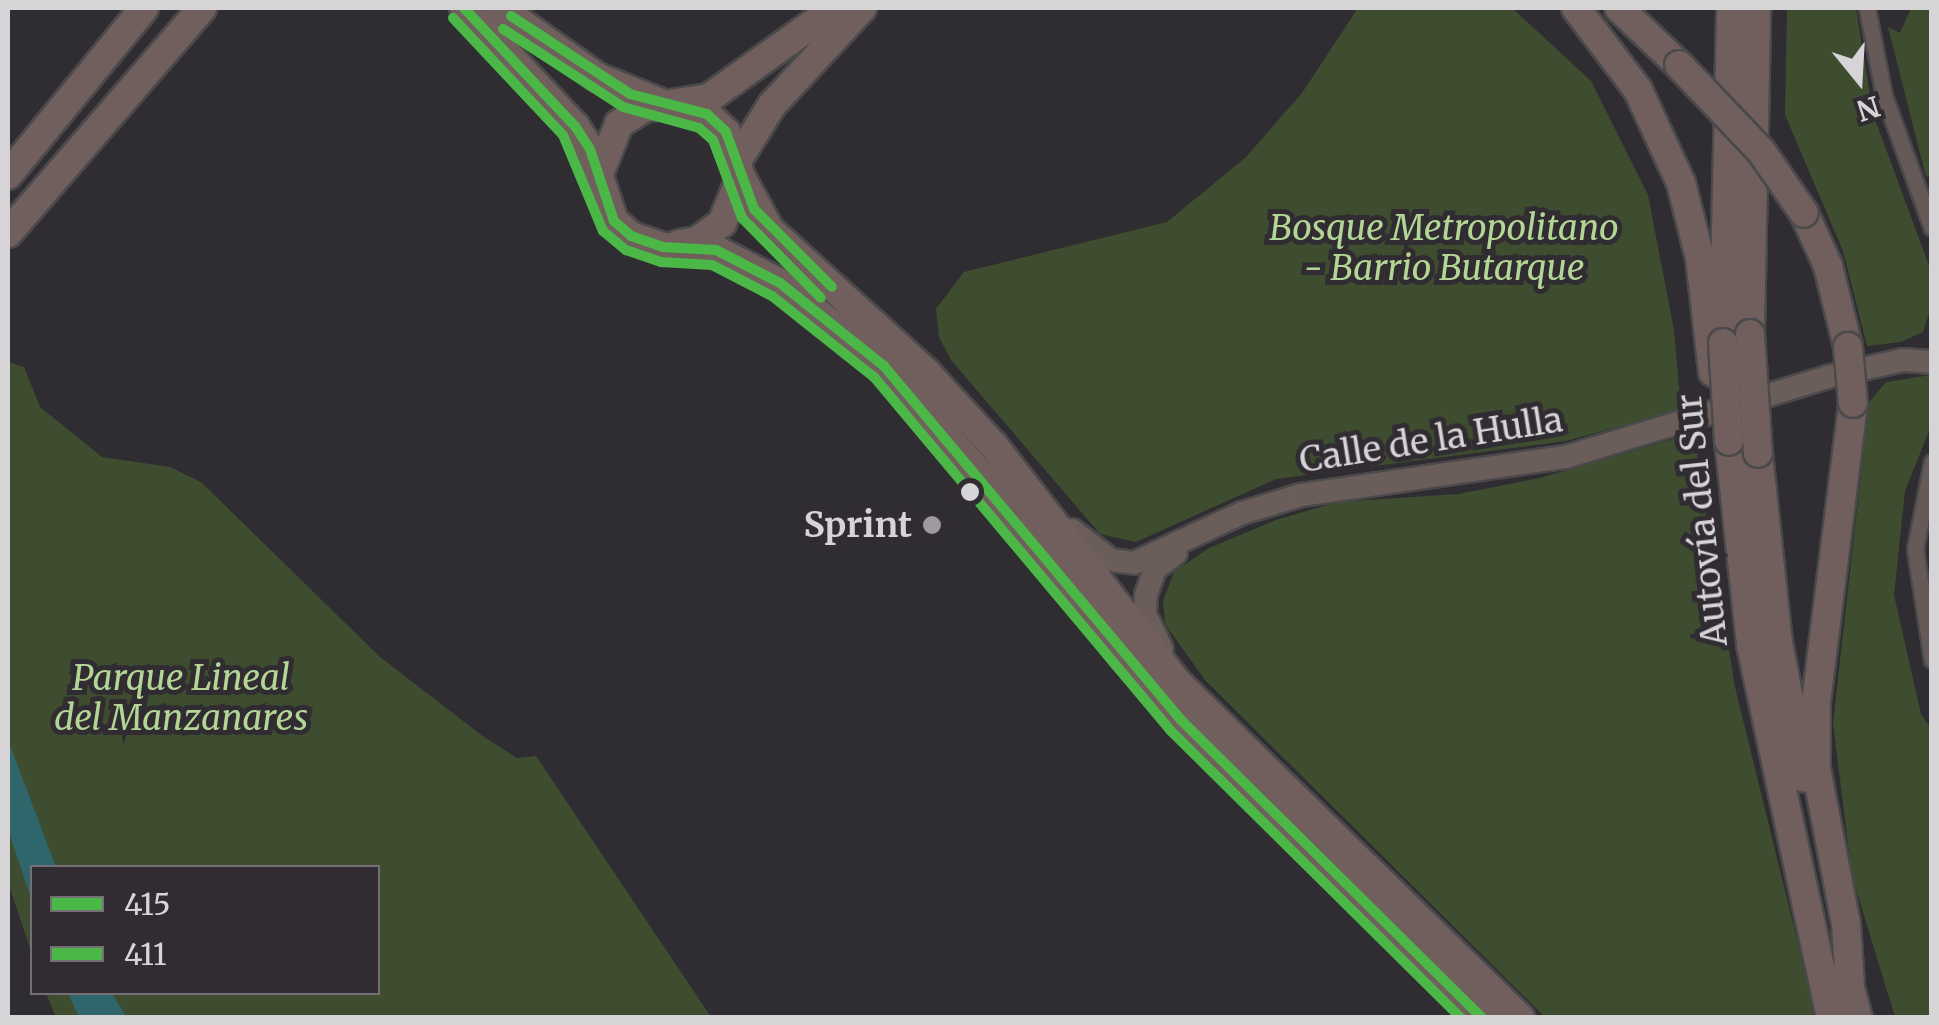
<!DOCTYPE html>
<html>
<head>
<meta charset="utf-8">
<style>
  body { margin:0 }
  #map { position:relative; width:1939px; height:1025px; overflow:hidden; background:#2f2d31; font-family:Merriweather,serif }
  div>[style] { position:absolute }
  .green>* { inset:0; background:#3e4d2f }
  .water>* { inset:0; background:#2e666c }
  .roads { filter:drop-shadow(2px 0 #4a494b) drop-shadow(-2px 0 #4a494b) drop-shadow(0 2px #4a494b) drop-shadow(0 -2px #4a494b) }
  .street>* { height:15px; margin:-7.5px; padding:0 7.5px; transform-origin:7.5px; border-radius:7.5px; background:#665a58 }
  .secondary>* { height:22px; margin:-11px; padding:0 11px; transform-origin:11px; border-radius:11px; background:#6b5d59 }
  .highway>* { height:28px; margin:-14px; padding:0 14px; transform-origin:14px; border-radius:14px; background:#705f5c }
  .bridges { filter:drop-shadow(2px 0 #4a494b) drop-shadow(-2px 0 #4a494b) drop-shadow(0 2px #4a494b) drop-shadow(0 -2px #4a494b) }
  .highway-bridge>* { height:28px; margin:-14px; padding:0 14px; transform-origin:14px; border-radius:14px; background:#705f5c }
  .bus-1>* { height:10px; margin:-5px; padding:0 5px; transform-origin:5px; border-radius:5px; background:#4ab747 }
  .bus-2>* { height:10px; margin:-5px; padding:0 5px; transform-origin:5px; border-radius:5px; background:#4ab747 }
  .dots>* { width:28px; height:28px; translate:-50% -50%; box-sizing:border-box; border:5px solid #302c32; border-radius:50% }
  span { translate:-50% -50%; white-space:nowrap; text-align:center; line-height:1.15; -webkit-text-stroke:10px #302c32; paint-order:stroke }
  .park-label { font-size:35px; color:#b3d695; font-style:italic }
  .street-label { font-size:35px; color:#d7d4d8 }
  .poi-label { font-size:35px; color:#d7d4d8; font-weight:700 }
  .right { translate:-100% -50%; text-align:right }
  .frame { position:absolute; inset:0; border:10px solid #d7d4d8; pointer-events:none }
  .legend { position:absolute; left:30px; top:865px; width:350px; height:130px; box-sizing:border-box; background:#302c32; border:2px solid #736f74; margin:0; padding:12px 18px; list-style:none; font-size:30px; color:#d7d4d8 }
  .legend li { display:flex; align-items:center; gap:20px; height:50px }
  .legend b { width:50px; border:2px solid #736f74 }
  .north { position:absolute; left:1809px; top:30px; width:100px; height:100px; -webkit-text-stroke:8px #302c32; paint-order:stroke; rotate:162deg; font-size:28px; font-weight:700; line-height:40px; text-align:center; color:#d7d4d8 }
  .north::after { content:''; display:block; margin:auto; width:35px; height:45px; background:#d7d4d8; clip-path:polygon(50% 0,100% 100%,50% 72%,0 100%) }
</style>
</head>
<body>
<div id="map">
  <div class="green">
    <i style="clip-path:polygon(1358px 8px,1512px 8px,1591px 81px,1648px 195px,1674px 330px,1681px 410px,1566px 441px,1276px 479px,1136px 542px,1100px 534px,951px 360px,939px 337px,936px 309px,964px 272px,1167px 222px,1246px 157px,1302px 93px)"></i>
    <i style="clip-path:polygon(1787px 8px,1856px 8px,1873px 114px,1931px 271px,1931px 307px,1923px 332px,1901px 342px,1867px 346px,1843px 251px,1785px 115px)"></i>
    <i style="clip-path:polygon(1911px 8px,1931px 8px,1932px 176px,1926px 177px,1888px 27px,1900px 33px)"></i>
    <i style="clip-path:polygon(8px 362px,24px 367px,40px 407px,102px 457px,170px 467px,201px 482px,380px 657px,484px 737px,517px 758px,536px 756px,711px 1017px,56px 1017px,46px 993px,378px 992px,378px 868px,32px 868px,32px 954px,8px 882px)"></i>
    <i style="clip-path:polygon(1931px 375px,1931px 426px,1905px 491px,1894px 595px,1921px 714px,1931px 729px,1931px 1017px,1895px 1017px,1852px 876px,1833px 723px,1869px 402px,1886px 382px)"></i>
    <i style="clip-path:polygon(1694px 433px,1735px 687px,1816px 1017px,1545px 1017px,1205px 680px,1165px 624px,1163px 601px,1174px 572px,1209px 548px,1276px 520px,1337px 502px,1458px 494px,1540px 478px)"></i>
  </div>
  <div class="water">
    <i style="clip-path:polygon(8px 740px,56px 867px,32px 868px,32px 901px,8px 830px)"></i>
    <i style="clip-path:polygon(68px 993px,112px 993px,126px 1017px,79px 1017px)"></i>
  </div>
  <div class="roads">
    <div class="street">
      <i style="left:1867px;top:8px;width:90px;rotate:79.1deg"></i>
      <i style="left:1884px;top:96px;width:140px;rotate:70deg"></i>
      <i style="left:1932px;top:462px;width:89px;rotate:101.1deg"></i>
      <i style="left:1915px;top:549px;width:112px;rotate:81.3deg"></i>
    </div>
    <div class="secondary">
      <i style="left:1072px;top:530px;width:49px;rotate:37.6deg"></i>
      <i style="left:1111px;top:560px;width:23px;rotate:7deg"></i>
      <i style="left:1134px;top:563px;width:119px;rotate:-24.8deg"></i>
      <i style="left:1242px;top:513px;width:62px;rotate:-17deg"></i>
      <i style="left:1301px;top:495px;width:268px;rotate:-8.2deg"></i>
      <i style="left:1566px;top:457px;width:273px;rotate:-17deg"></i>
      <i style="left:1827px;top:377px;width:78px;rotate:-12.6deg"></i>
      <i style="left:1903px;top:360px;width:29px;rotate:4deg"></i>
      <i style="left:1162px;top:649px;width:39px;rotate:-116deg"></i>
      <i style="left:1145px;top:614px;width:19px;rotate:-87deg"></i>
      <i style="left:1146px;top:595px;width:28px;rotate:-71deg"></i>
      <i style="left:1155px;top:569px;width:26px;rotate:-37deg"></i>
    </div>
    <div class="highway">
      <i style="left:464px;top:8px;width:162px;rotate:46.8deg"></i>
      <i style="left:575px;top:126px;width:27px;rotate:57deg"></i>
      <i style="left:590px;top:149px;width:76px;rotate:71.6deg"></i>
      <i style="left:614px;top:221px;width:23px;rotate:41deg"></i>
      <i style="left:631px;top:236px;width:34px;rotate:19deg"></i>
      <i style="left:663px;top:247px;width:53px;rotate:3.2deg"></i>
      <i style="left:716px;top:250px;width:72px;rotate:27.3deg"></i>
      <i style="left:780px;top:283px;width:133px;rotate:38.6deg"></i>
      <i style="left:884px;top:366px;width:153px;rotate:48.2deg"></i>
      <i style="left:986px;top:480px;width:222px;rotate:52.1deg"></i>
      <i style="left:1122px;top:655px;width:89px;rotate:47.7deg"></i>
      <i style="left:1182px;top:721px;width:423px;rotate:44.6deg"></i>
      <i style="left:500px;top:8px;width:119px;rotate:35.4deg"></i>
      <i style="left:597px;top:77px;width:71px;rotate:22.2deg"></i>
      <i style="left:1576px;top:8px;width:103px;rotate:52.9deg"></i>
      <i style="left:1638px;top:90px;width:102px;rotate:65.2deg"></i>
      <i style="left:1681px;top:183px;width:77px;rotate:75.8deg"></i>
      <i style="left:1700px;top:258px;width:115px;rotate:83.5deg"></i>
      <i style="left:1619px;top:8px;width:83px;rotate:43.5deg"></i>
      <i style="left:739px;top:158px;width:62px;rotate:-58.1deg"></i>
      <i style="left:772px;top:105px;width:132px;rotate:-47.1deg"></i>
      <i style="left:599px;top:174px;width:54px;rotate:-68.2deg"></i>
      <i style="left:619px;top:124px;width:30px;rotate:-33deg"></i>
      <i style="left:644px;top:108px;width:66px;rotate:-8.7deg"></i>
      <i style="left:709px;top:98px;width:155px;rotate:-35.5deg"></i>
      <i style="left:8px;top:175px;width:215px;rotate:-50.8deg"></i>
      <i style="left:741px;top:177px;width:60px;rotate:61.3deg"></i>
      <i style="left:770px;top:230px;width:211px;rotate:42.3deg"></i>
      <i style="left:926px;top:372px;width:100px;rotate:47.4deg"></i>
      <i style="left:994px;top:446px;width:297px;rotate:52.2deg"></i>
      <i style="left:1176px;top:681px;width:482px;rotate:44.4deg"></i>
      <i style="left:1804px;top:213px;width:58px;rotate:65.6deg"></i>
      <i style="left:1828px;top:266px;width:83px;rotate:76.1deg"></i>
      <i style="left:8px;top:233px;width:297px;rotate:-49.2deg"></i>
      <i style="left:679px;top:244px;width:18px;rotate:-9deg"></i>
      <i style="left:697px;top:241px;width:31px;rotate:-36deg"></i>
      <i style="left:722px;top:223px;width:50px;rotate:-67.6deg"></i>
      <i style="left:741px;top:177px;width:47px;rotate:-108.4deg"></i>
      <i style="left:726px;top:132px;width:26px;rotate:-137deg"></i>
      <i style="left:707px;top:114px;width:28px;rotate:-162deg"></i>
      <i style="left:1724px;top:321px;width:313px;rotate:-88.7deg"></i>
      <i style="left:1750px;top:334px;width:326px;rotate:-88.9deg"></i>
      <i style="left:1729px;top:441px;width:205px;rotate:83.8deg"></i>
      <i style="left:1751px;top:645px;width:381px;rotate:77.9deg"></i>
      <i style="left:1758px;top:453px;width:190px;rotate:84deg"></i>
      <i style="left:1778px;top:642px;width:138px;rotate:79.2deg"></i>
      <i style="left:1846px;top:972px;width:48px;rotate:75.4deg"></i>
      <i style="left:1850px;top:986px;width:62px;rotate:-93.7deg"></i>
      <i style="left:1846px;top:924px;width:159px;rotate:-100.9deg"></i>
      <i style="left:1816px;top:768px;width:66px;rotate:-90deg"></i>
      <i style="left:1816px;top:702px;width:301px;rotate:-82.9deg"></i>
    </div>
  </div>
  <div class="bridges">
    <div class="highway-bridge">
      <i style="left:1679px;top:65px;width:119px;rotate:46.4deg"></i>
      <i style="left:1761px;top:151px;width:75px;rotate:55.3deg"></i>
      <i style="left:1750px;top:334px;width:119px;rotate:86.2deg"></i>
      <i style="left:1723px;top:343px;width:98px;rotate:86.5deg"></i>
      <i style="left:1848px;top:347px;width:56px;rotate:84.9deg"></i>
    </div>
  </div>
  <div class="bus-1">
    <i style="left:464px;top:8px;width:162px;rotate:46.8deg"></i>
    <i style="left:575px;top:126px;width:27px;rotate:57deg"></i>
    <i style="left:590px;top:149px;width:76px;rotate:71.6deg"></i>
    <i style="left:614px;top:221px;width:23px;rotate:41deg"></i>
    <i style="left:631px;top:236px;width:34px;rotate:19deg"></i>
    <i style="left:663px;top:247px;width:53px;rotate:3.2deg"></i>
    <i style="left:716px;top:250px;width:72px;rotate:27.3deg"></i>
    <i style="left:780px;top:283px;width:133px;rotate:38.6deg"></i>
    <i style="left:884px;top:366px;width:463px;rotate:50deg"></i>
    <i style="left:1182px;top:721px;width:422px;rotate:44.7deg"></i>
    <i style="left:511px;top:16px;width:142px;rotate:33.2deg"></i>
    <i style="left:630px;top:94px;width:80px;rotate:14.6deg"></i>
    <i style="left:707px;top:114px;width:26px;rotate:43deg"></i>
    <i style="left:726px;top:132px;width:82px;rotate:70deg"></i>
    <i style="left:754px;top:209px;width:110px;rotate:45deg"></i>
  </div>
  <div class="bus-2">
    <i style="left:453px;top:18px;width:161px;rotate:46.8deg"></i>
    <i style="left:563px;top:135px;width:104px;rotate:67.4deg"></i>
    <i style="left:603px;top:231px;width:30px;rotate:40deg"></i>
    <i style="left:626px;top:250px;width:37px;rotate:19deg"></i>
    <i style="left:661px;top:262px;width:51px;rotate:3.4deg"></i>
    <i style="left:712px;top:265px;width:68px;rotate:27.3deg"></i>
    <i style="left:772px;top:296px;width:130px;rotate:38.5deg"></i>
    <i style="left:874px;top:377px;width:462px;rotate:50deg"></i>
    <i style="left:1171px;top:731px;width:408px;rotate:44.7deg"></i>
    <i style="left:503px;top:29px;width:143px;rotate:33deg"></i>
    <i style="left:623px;top:107px;width:79px;rotate:15.4deg"></i>
    <i style="left:699px;top:128px;width:18px;rotate:41deg"></i>
    <i style="left:713px;top:140px;width:83px;rotate:69.6deg"></i>
    <i style="left:742px;top:218px;width:112px;rotate:45.4deg"></i>
  </div>
  <div class="dots">
    <i style="left:970px;top:492px;background:#d7d4d8"></i>
    <i style="left:932px;top:525px;background:#9c9a9e"></i>
  </div>
  <div class="park-label">
    <span style="left:1444px;top:248px">Bosque Metropolitano<br>- Barrio Butarque</span>
    <span style="left:181px;top:698px">Parque Lineal<br>del Manzanares</span>
  </div>
  <div class="street-label">
    <span style="left:1431px;top:440px;rotate:-9deg">Calle de la Hulla</span>
    <span style="left:1702px;top:520px;rotate:-96deg">Autovía del Sur</span>
  </div>
  <div class="poi-label">
    <span class="right" style="left:912px;top:525px">Sprint</span>
  </div>
  <div class="frame"></div>
  <ul class="legend">
  <li><b style="height:12px;background:#4ab747"></b>415</li>
  <li><b style="height:12px;background:#4ab747"></b>411</li>
  </ul>
  <div class="north">N</div>
</div>
</body>
</html>
